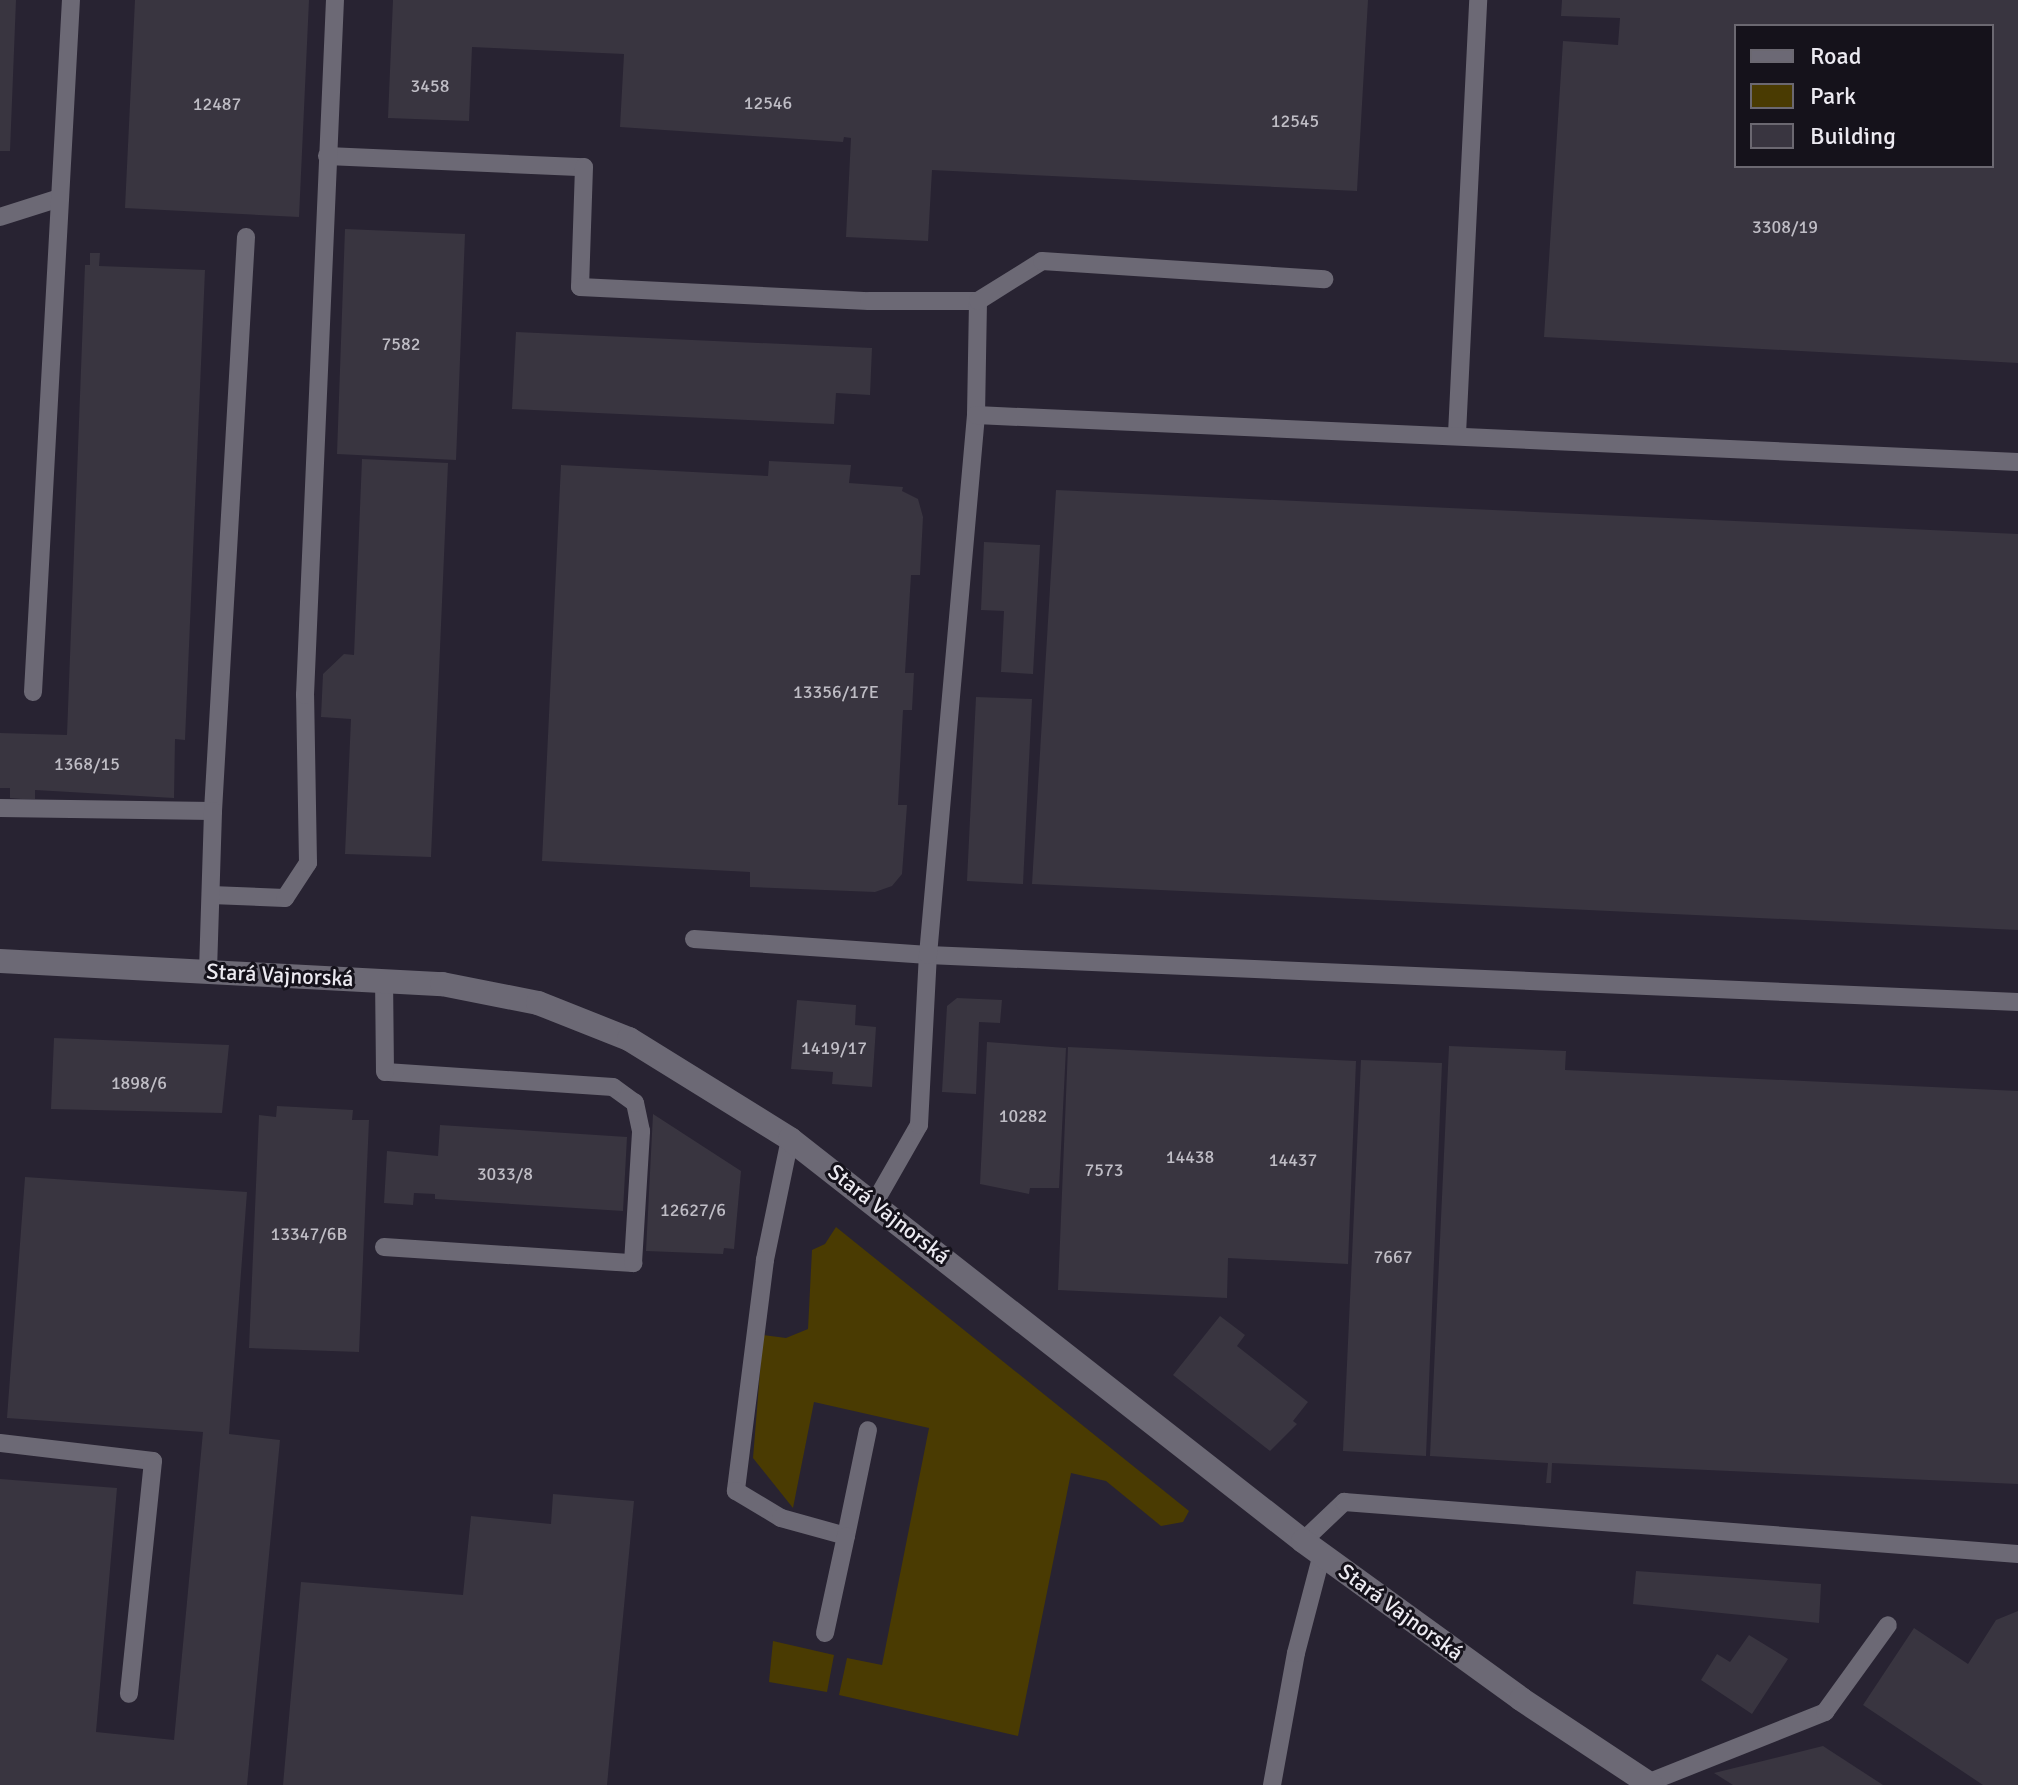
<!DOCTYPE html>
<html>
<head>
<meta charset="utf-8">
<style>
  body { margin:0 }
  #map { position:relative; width:2018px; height:1785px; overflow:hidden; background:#1e1b25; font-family:Signika,sans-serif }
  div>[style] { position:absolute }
  .built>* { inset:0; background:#282332 }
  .green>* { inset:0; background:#4a3b02 }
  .building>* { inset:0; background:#393540 }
  .lane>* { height:18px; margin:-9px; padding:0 9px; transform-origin:9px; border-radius:9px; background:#6c6975 }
  .street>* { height:24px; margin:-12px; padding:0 12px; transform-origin:12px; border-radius:12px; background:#6c6975 }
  span { translate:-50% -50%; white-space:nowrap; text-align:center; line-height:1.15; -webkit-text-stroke:6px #15121b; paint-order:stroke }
  .number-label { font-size:18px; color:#bfbdc5 }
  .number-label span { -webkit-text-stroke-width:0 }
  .street-label { font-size:22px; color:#eceaf1 }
  .legend { position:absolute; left:1734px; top:24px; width:260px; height:144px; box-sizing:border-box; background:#15121b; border:2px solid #6b6871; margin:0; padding:10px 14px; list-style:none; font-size:24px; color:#eceaf1 }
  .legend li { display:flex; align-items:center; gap:16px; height:40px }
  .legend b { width:40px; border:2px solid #6b6871 }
</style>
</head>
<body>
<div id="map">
  <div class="built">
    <i style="clip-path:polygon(evenodd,0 0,2018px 0,2018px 1785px,0 1785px,0 0,1736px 26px,1992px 26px,1992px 166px,1736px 166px,1736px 26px)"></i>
  </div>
  <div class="green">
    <i style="clip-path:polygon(836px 1227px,1189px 1511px,1183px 1522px,1161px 1526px,1106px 1481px,1071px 1473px,1018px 1736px,839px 1695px,847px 1658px,882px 1665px,929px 1428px,814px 1402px,793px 1508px,753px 1458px,763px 1335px,786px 1338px,808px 1329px,812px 1250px,825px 1244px)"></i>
    <i style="clip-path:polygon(773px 1641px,834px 1655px,827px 1692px,769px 1682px)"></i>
  </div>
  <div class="building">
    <i style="clip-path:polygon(0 0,16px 0,10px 151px,0 151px)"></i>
    <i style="clip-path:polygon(135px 0,309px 0,299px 217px,125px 208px)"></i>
    <i style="clip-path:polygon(393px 0,1368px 0,1357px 191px,932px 170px,928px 241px,846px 237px,851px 138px,844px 137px,843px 142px,620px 127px,624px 54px,472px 47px,469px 121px,388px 118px)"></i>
    <i style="clip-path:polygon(evenodd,1562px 0,2018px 0,2018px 363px,1544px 337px,1563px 41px,1618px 45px,1620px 18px,1561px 16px,1562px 0,1736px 26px,1992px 26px,1992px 166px,1736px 166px,1736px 26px)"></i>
    <i style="clip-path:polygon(345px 229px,465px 234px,456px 460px,337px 454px)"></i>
    <i style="clip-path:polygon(90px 253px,100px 253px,99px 266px,205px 270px,185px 740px,175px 739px,174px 798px,35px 790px,35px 799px,22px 799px,10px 798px,10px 788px,0 788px,0 733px,67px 735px,85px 265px,90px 265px)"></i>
    <i style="clip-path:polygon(516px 332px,872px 348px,870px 395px,836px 393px,834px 424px,512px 409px)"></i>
    <i style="clip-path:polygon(362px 459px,448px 463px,431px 857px,345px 854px,351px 719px,321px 717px,323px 674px,344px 654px,354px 655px)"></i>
    <i style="clip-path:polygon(769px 461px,851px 465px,849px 483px,903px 487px,902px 491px,918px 499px,923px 517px,920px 575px,911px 575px,905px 673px,914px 673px,912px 710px,903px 710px,898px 805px,907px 805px,902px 874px,892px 886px,875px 892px,750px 887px,750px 872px,542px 861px,561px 465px,768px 476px)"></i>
    <i style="clip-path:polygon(1056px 490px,2018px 534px,2018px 930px,1032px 884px)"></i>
    <i style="clip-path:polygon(984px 542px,1040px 545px,1033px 674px,1001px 672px,1004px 611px,981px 610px)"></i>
    <i style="clip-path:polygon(976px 697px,1032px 699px,1023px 884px,967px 881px)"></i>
    <i style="clip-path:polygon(957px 998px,1002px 1000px,1000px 1023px,979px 1022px,976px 1094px,942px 1092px,947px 1006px)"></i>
    <i style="clip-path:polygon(797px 1000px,856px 1005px,855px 1025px,876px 1027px,872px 1087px,832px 1084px,833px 1072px,791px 1069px)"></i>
    <i style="clip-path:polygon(54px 1038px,229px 1045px,222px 1113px,51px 1109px)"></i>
    <i style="clip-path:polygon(987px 1042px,1066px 1048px,1059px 1188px,1030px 1188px,1029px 1194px,980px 1184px)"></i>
    <i style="clip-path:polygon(1449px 1046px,1566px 1051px,1565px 1070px,2018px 1091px,2018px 1484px,1552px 1463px,1551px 1483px,1546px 1483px,1548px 1463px,1430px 1456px)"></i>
    <i style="clip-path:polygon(1068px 1047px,1356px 1061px,1348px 1264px,1228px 1258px,1227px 1298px,1058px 1290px)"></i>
    <i style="clip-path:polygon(1361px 1060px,1442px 1063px,1426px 1456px,1343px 1451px)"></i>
    <i style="clip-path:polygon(277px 1106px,353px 1110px,352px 1120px,369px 1120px,359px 1352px,249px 1348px,259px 1115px,276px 1117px)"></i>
    <i style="clip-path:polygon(653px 1114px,741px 1171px,734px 1249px,724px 1248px,723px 1254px,646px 1251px)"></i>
    <i style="clip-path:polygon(440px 1125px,627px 1137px,623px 1211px,435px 1199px,435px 1194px,414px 1193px,413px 1205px,384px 1203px,387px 1151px,438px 1156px)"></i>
    <i style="clip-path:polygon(25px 1177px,247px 1192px,229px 1434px,280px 1440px,247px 1785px,0 1785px,0 1479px,117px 1488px,96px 1732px,174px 1740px,203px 1432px,7px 1418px)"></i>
    <i style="clip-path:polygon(1220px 1316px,1245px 1335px,1237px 1346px,1308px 1402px,1293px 1421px,1297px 1424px,1270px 1451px,1173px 1375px)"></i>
    <i style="clip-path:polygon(553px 1494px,634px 1501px,607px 1785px,283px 1785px,301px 1582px,463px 1595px,471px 1516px,551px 1524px)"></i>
    <i style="clip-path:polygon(1636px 1571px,1821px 1584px,1819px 1623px,1633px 1604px)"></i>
    <i style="clip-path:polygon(2018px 1611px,2018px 1785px,1983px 1785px,1863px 1705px,1914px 1628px,1968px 1664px,1996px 1620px)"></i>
    <i style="clip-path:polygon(1749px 1635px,1788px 1659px,1752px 1714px,1701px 1680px,1717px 1654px,1730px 1662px)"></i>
    <i style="clip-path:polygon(1823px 1746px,1883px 1785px,1733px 1785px,1714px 1773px)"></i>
  </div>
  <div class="lane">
    <i style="left:327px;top:156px;width:257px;rotate:2.5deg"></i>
    <i style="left:584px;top:167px;width:120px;rotate:91.9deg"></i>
    <i style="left:580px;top:287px;width:289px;rotate:2.8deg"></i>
    <i style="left:869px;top:301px;width:109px"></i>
    <i style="left:978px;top:301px;width:114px;rotate:91deg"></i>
    <i style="left:0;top:217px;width:63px;rotate:-17.6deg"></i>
    <i style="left:978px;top:301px;width:75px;rotate:-32deg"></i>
    <i style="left:1042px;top:261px;width:283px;rotate:3.7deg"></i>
    <i style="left:1457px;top:434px;width:435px;rotate:-87.2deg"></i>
    <i style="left:33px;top:692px;width:693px;rotate:-86.86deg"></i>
    <i style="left:0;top:808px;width:213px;rotate:0.8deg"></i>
    <i style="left:213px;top:811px;width:575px;rotate:-86.71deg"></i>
    <i style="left:211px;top:895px;width:74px;rotate:2.3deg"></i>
    <i style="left:285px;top:898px;width:42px;rotate:-56.7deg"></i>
    <i style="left:308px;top:863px;width:168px;rotate:-91deg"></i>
    <i style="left:305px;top:695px;width:696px;rotate:-87.53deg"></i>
    <i style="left:694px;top:939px;width:235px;rotate:3.9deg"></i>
    <i style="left:928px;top:955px;width:1091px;rotate:2.47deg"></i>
    <i style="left:208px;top:971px;width:160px;rotate:-88.2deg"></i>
    <i style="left:790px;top:1139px;width:124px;rotate:101.7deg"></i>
    <i style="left:765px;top:1260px;width:233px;rotate:97.2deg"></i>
    <i style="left:736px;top:1491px;width:52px;rotate:31deg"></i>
    <i style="left:781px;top:1518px;width:67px;rotate:15.5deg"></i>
    <i style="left:846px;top:1536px;width:108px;rotate:-78.3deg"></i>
    <i style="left:875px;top:1202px;width:89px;rotate:-60.3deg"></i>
    <i style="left:919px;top:1125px;width:170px;rotate:-87deg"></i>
    <i style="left:928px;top:955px;width:542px;rotate:-84.92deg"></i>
    <i style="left:976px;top:415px;width:1043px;rotate:2.58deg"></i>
    <i style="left:384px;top:1247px;width:250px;rotate:3.7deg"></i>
    <i style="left:633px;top:1263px;width:132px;rotate:-86.5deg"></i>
    <i style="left:641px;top:1131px;width:29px;rotate:-102deg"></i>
    <i style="left:635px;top:1103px;width:27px;rotate:-144deg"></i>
    <i style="left:613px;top:1087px;width:228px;rotate:-176.2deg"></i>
    <i style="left:385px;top:1072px;width:93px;rotate:-90.6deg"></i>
    <i style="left:0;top:1443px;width:154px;rotate:6.7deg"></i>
    <i style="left:153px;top:1461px;width:234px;rotate:95.9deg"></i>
    <i style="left:1303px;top:1541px;width:57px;rotate:-43.6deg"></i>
    <i style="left:1344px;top:1502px;width:676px;rotate:4.41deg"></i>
    <i style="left:825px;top:1633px;width:99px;rotate:-77.8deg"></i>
    <i style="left:1647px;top:1783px;width:192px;rotate:-21.7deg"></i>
    <i style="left:1825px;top:1712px;width:107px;rotate:-54.1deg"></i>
    <i style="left:1272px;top:1785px;width:134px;rotate:-79.7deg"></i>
    <i style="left:1296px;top:1653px;width:102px;rotate:-75.3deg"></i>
  </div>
  <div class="street">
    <i style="left:0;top:961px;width:443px;rotate:3deg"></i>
    <i style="left:442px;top:984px;width:98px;rotate:11.2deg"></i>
    <i style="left:538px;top:1003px;width:98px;rotate:21.6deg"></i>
    <i style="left:629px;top:1039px;width:190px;rotate:31.8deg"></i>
    <i style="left:790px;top:1139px;width:652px;rotate:38.08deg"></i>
    <i style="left:1303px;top:1541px;width:269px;rotate:35.9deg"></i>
    <i style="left:1521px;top:1699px;width:156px;rotate:33.5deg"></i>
  </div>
  <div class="number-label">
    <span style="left:430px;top:86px">3458</span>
    <span style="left:768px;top:103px">12546</span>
    <span style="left:217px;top:104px">12487</span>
    <span style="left:1295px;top:121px">12545</span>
    <span style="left:1785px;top:227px">3308/19</span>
    <span style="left:401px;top:344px">7582</span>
    <span style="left:836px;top:692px">13356/17E</span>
    <span style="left:87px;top:764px">1368/15</span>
    <span style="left:834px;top:1048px">1419/17</span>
    <span style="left:139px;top:1083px">1898/6</span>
    <span style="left:1023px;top:1116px">10282</span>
    <span style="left:1190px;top:1157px">14438</span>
    <span style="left:1293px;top:1160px">14437</span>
    <span style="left:1104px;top:1170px">7573</span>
    <span style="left:505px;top:1174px">3033/8</span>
    <span style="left:693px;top:1210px">12627/6</span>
    <span style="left:309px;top:1234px">13347/6B</span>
    <span style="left:1393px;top:1257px">7667</span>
  </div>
  <div class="street-label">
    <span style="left:280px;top:975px;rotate:3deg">Stará Vajnorská</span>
    <span style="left:889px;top:1214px;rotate:38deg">Stará Vajnorská</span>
    <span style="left:1401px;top:1612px;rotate:36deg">Stará Vajnorská</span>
  </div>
  <ul class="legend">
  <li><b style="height:10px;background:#6c6975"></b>Road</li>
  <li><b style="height:22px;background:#4a3b02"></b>Park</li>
  <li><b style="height:22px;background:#393540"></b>Building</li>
  </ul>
</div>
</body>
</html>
